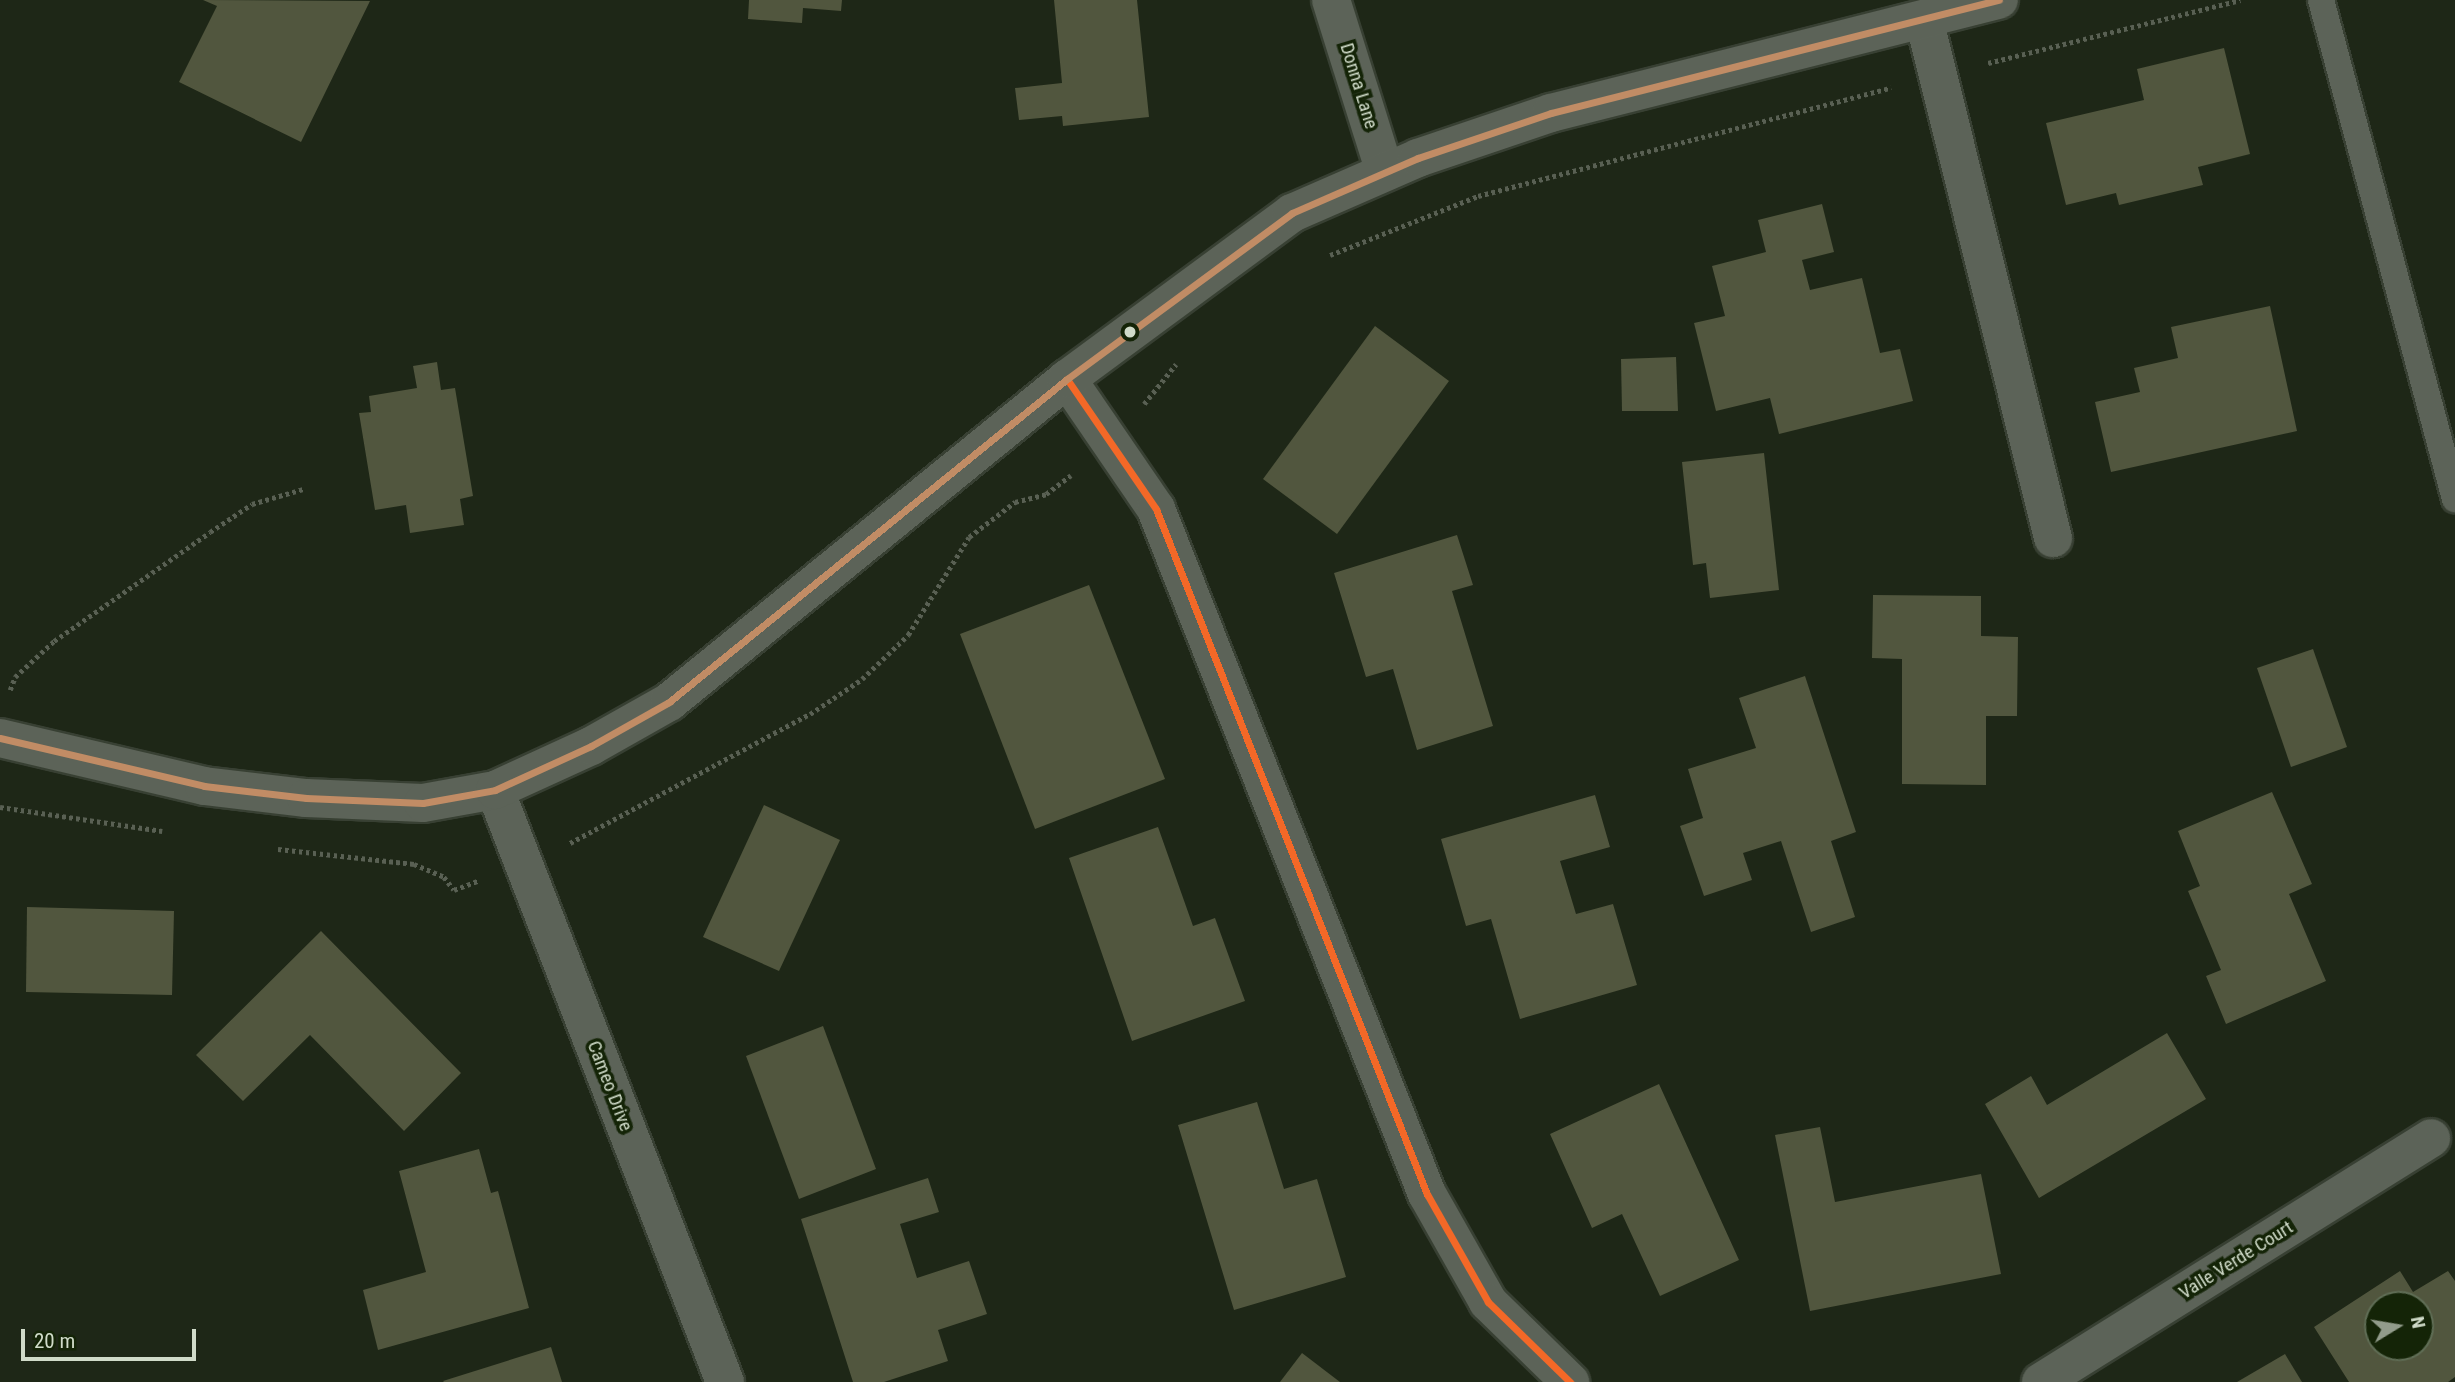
<!DOCTYPE html>
<html>
<head>
<meta charset="utf-8">
<style>
  body { margin:0 }
  #map { position:relative; width:2455px; height:1382px; overflow:hidden; background:#1e2717; font-family:"Roboto Condensed",sans-serif }
  div>[style] { position:absolute }
  .building>* { inset:0; background:#51563e }
  .path>* { height:4.5px; margin-top:-2.25px; transform-origin:0; background:repeating-linear-gradient(90deg,#596053 0 3.5px,transparent 0 7px) }
  .roads { filter:drop-shadow(2px 0 #384033) drop-shadow(-2px 0 #384033) drop-shadow(0 2px #384033) drop-shadow(0 -2px #384033) }
  .service>* { height:26px; margin:-13px; padding:0 13px; transform-origin:13px; border-radius:13px; background:#5c6358 }
  .minor>* { height:38px; margin:-19px; padding:0 19px; transform-origin:19px; border-radius:19px; background:#5c6358 }
  .tertiary>* { height:38px; margin:-19px; padding:0 19px; transform-origin:19px; border-radius:19px; background:#5c6358 }
  .bus-1>* { height:7px; margin:-3.5px; padding:0 3.5px; transform-origin:3.5px; border-radius:3.5px; background:#f36827 }
  .bus-2>* { height:7px; margin:-3.5px; padding:0 3.5px; transform-origin:3.5px; border-radius:3.5px; background:#c18c65 }
  .dots>* { width:19px; height:19px; translate:-50% -50%; box-sizing:border-box; border:4px solid #142407; border-radius:50% }
  span { translate:-50% -50%; white-space:nowrap; text-align:center; line-height:1.15; -webkit-text-stroke:7px #142407; paint-order:stroke }
  .street-label { font-size:19px; color:#d0dbc9 }
  .north { position:absolute; left:2364px; top:1291px; width:70px; height:70px; box-sizing:border-box; background:#142407; border:2px solid #5f6d55; border-radius:50%; rotate:79deg; font-size:19px; font-weight:700; line-height:28px; text-align:center; color:#d0dbc9 }
  .north::after { content:''; display:block; margin:auto; width:24px; height:32px; background:#929c8b; clip-path:polygon(50% 0,100% 100%,50% 72%,0 100%) }
  .scale { position:absolute; left:21px; top:1329px; width:175px; height:32px; box-sizing:border-box; border:4px solid #d0dbc9; border-top:0; padding-left:9px; font-size:21px; line-height:24px; white-space:nowrap; color:#d0dbc9; -webkit-text-stroke:5px #142407; paint-order:stroke }
</style>
</head>
<body>
<div id="map">
  <div class="building">
    <i style="clip-path:polygon(203px 0,370px 1px,301px 142px,179px 82px,217px 6px)"></i>
    <i style="clip-path:polygon(749px 0,842px 0,841px 11px,803px 8px,802px 23px,748px 19px)"></i>
    <i style="clip-path:polygon(1054px 0,1137px 0,1149px 117px,1063px 126px,1062px 116px,1019px 120px,1015px 88px,1062px 83px)"></i>
    <i style="clip-path:polygon(2224px 48px,2250px 154px,2198px 167px,2203px 185px,2119px 205px,2116px 193px,2066px 205px,2046px 123px,2144px 100px,2137px 69px)"></i>
    <i style="clip-path:polygon(1822px 204px,1834px 252px,1802px 260px,1810px 290px,1862px 278px,1880px 353px,1900px 349px,1913px 401px,1779px 434px,1770px 398px,1716px 411px,1694px 323px,1725px 316px,1712px 266px,1766px 252px,1758px 220px)"></i>
    <i style="clip-path:polygon(2270px 306px,2297px 431px,2111px 472px,2095px 402px,2140px 392px,2134px 368px,2178px 358px,2171px 327px)"></i>
    <i style="clip-path:polygon(1375px 326px,1449px 381px,1337px 534px,1263px 479px)"></i>
    <i style="clip-path:polygon(1676px 357px,1678px 411px,1622px 411px,1621px 359px)"></i>
    <i style="clip-path:polygon(437px 362px,441px 390px,455px 388px,473px 496px,460px 499px,464px 525px,410px 533px,406px 505px,375px 510px,359px 413px,371px 412px,369px 396px,417px 388px,413px 366px)"></i>
    <i style="clip-path:polygon(1764px 453px,1779px 590px,1710px 598px,1706px 563px,1693px 565px,1682px 462px)"></i>
    <i style="clip-path:polygon(1457px 535px,1473px 585px,1452px 591px,1493px 726px,1417px 750px,1393px 669px,1366px 677px,1334px 573px)"></i>
    <i style="clip-path:polygon(1089px 585px,1165px 779px,1035px 829px,960px 634px)"></i>
    <i style="clip-path:polygon(1873px 595px,1981px 596px,1981px 636px,2018px 637px,2017px 716px,1986px 716px,1986px 785px,1902px 784px,1902px 659px,1872px 658px)"></i>
    <i style="clip-path:polygon(2313px 649px,2347px 747px,2291px 767px,2257px 668px)"></i>
    <i style="clip-path:polygon(1805px 676px,1856px 832px,1831px 841px,1855px 917px,1811px 932px,1781px 841px,1743px 853px,1752px 880px,1704px 896px,1680px 826px,1703px 818px,1688px 769px,1756px 748px,1739px 698px)"></i>
    <i style="clip-path:polygon(2272px 792px,2312px 884px,2289px 894px,2326px 981px,2226px 1024px,2206px 976px,2221px 970px,2188px 891px,2200px 886px,2178px 831px)"></i>
    <i style="clip-path:polygon(1595px 795px,1610px 847px,1560px 861px,1576px 914px,1613px 904px,1637px 985px,1520px 1019px,1491px 919px,1466px 926px,1441px 839px)"></i>
    <i style="clip-path:polygon(764px 805px,840px 840px,779px 971px,703px 937px)"></i>
    <i style="clip-path:polygon(1158px 827px,1193px 926px,1215px 918px,1245px 1001px,1132px 1041px,1069px 858px)"></i>
    <i style="clip-path:polygon(27px 907px,174px 911px,172px 995px,26px 992px)"></i>
    <i style="clip-path:polygon(321px 931px,461px 1073px,404px 1131px,310px 1035px,243px 1101px,196px 1055px)"></i>
    <i style="clip-path:polygon(823px 1026px,876px 1169px,799px 1199px,746px 1056px)"></i>
    <i style="clip-path:polygon(2167px 1033px,2206px 1099px,2039px 1198px,1985px 1104px,2031px 1076px,2047px 1105px)"></i>
    <i style="clip-path:polygon(1659px 1084px,1739px 1260px,1660px 1296px,1622px 1214px,1592px 1228px,1550px 1134px)"></i>
    <i style="clip-path:polygon(1257px 1102px,1284px 1189px,1317px 1179px,1346px 1277px,1234px 1310px,1178px 1125px)"></i>
    <i style="clip-path:polygon(1820px 1127px,1835px 1202px,1981px 1174px,2001px 1274px,1810px 1311px,1775px 1135px)"></i>
    <i style="clip-path:polygon(479px 1149px,491px 1193px,498px 1191px,529px 1308px,378px 1350px,363px 1290px,426px 1272px,399px 1171px)"></i>
    <i style="clip-path:polygon(928px 1178px,939px 1212px,900px 1224px,917px 1278px,969px 1261px,987px 1314px,938px 1330px,948px 1361px,884px 1382px,853px 1382px,801px 1219px)"></i>
    <i style="clip-path:polygon(evenodd,2400px 1271px,2413px 1292px,2448px 1271px,2455px 1281px,2455px 1377px,2448px 1382px,2349px 1382px,2314px 1327px,2400px 1271px,2378px 1305px,2420px 1305px,2420px 1347px,2378px 1347px,2378px 1305px)"></i>
    <i style="clip-path:polygon(551px 1347px,562px 1382px,444px 1382px,443px 1381px)"></i>
    <i style="clip-path:polygon(1302px 1353px,1340px 1382px,1280px 1382px)"></i>
    <i style="clip-path:polygon(2285px 1354px,2302px 1382px,2237px 1382px)"></i>
  </div>
  <div class="path">
    <i style="left:1988px;top:63px;width:260px;rotate:-14deg"></i>
    <i style="left:1330px;top:255px;width:159px;rotate:-21.7deg"></i>
    <i style="left:1478px;top:196px;width:427px;rotate:-14.7deg"></i>
    <i style="left:1144px;top:404px;width:51px;rotate:-51.3deg"></i>
    <i style="left:10px;top:690px;width:14px;rotate:-69deg"></i>
    <i style="left:15px;top:677px;width:53px;rotate:-42.7deg"></i>
    <i style="left:54px;top:641px;width:190px;rotate:-34.9deg"></i>
    <i style="left:210px;top:532px;width:50px;rotate:-33.7deg"></i>
    <i style="left:252px;top:504px;width:53px;rotate:-16.4deg"></i>
    <i style="left:0;top:807px;width:164px;rotate:8.4deg"></i>
    <i style="left:570px;top:843px;width:272px;rotate:-28.3deg"></i>
    <i style="left:810px;top:714px;width:63px;rotate:-33.9deg"></i>
    <i style="left:862px;top:679px;width:64px;rotate:-43.7deg"></i>
    <i style="left:908px;top:635px;width:115px;rotate:-58.1deg"></i>
    <i style="left:969px;top:537px;width:58px;rotate:-37.3deg"></i>
    <i style="left:1015px;top:502px;width:32px;rotate:-14deg"></i>
    <i style="left:1046px;top:494px;width:31px;rotate:-37deg"></i>
    <i style="left:278px;top:849px;width:137px;rotate:6.3deg"></i>
    <i style="left:414px;top:864px;width:33px;rotate:23deg"></i>
    <i style="left:444px;top:877px;width:16px;rotate:52deg"></i>
    <i style="left:454px;top:890px;width:26px;rotate:-21deg"></i>
  </div>
  <div class="roads">
    <div class="service">
      <i style="left:2321px;top:0;width:517px;rotate:74.97deg"></i>
    </div>
    <div class="minor">
      <i style="left:1331px;top:0;width:180px;rotate:72.6deg"></i>
      <i style="left:1924px;top:19px;width:535px;rotate:76.04deg"></i>
      <i style="left:1067px;top:379px;width:158px;rotate:55.6deg"></i>
      <i style="left:1156px;top:509px;width:737px;rotate:68.42deg"></i>
      <i style="left:1427px;top:1194px;width:124px;rotate:60.5deg"></i>
      <i style="left:1488px;top:1302px;width:115px;rotate:44.3deg"></i>
      <i style="left:495px;top:790px;width:635px;rotate:68.77deg"></i>
      <i style="left:2041px;top:1382px;width:460px;rotate:-32deg"></i>
    </div>
    <div class="tertiary">
      <i style="left:0;top:738px;width:210px;rotate:13.2deg"></i>
      <i style="left:204px;top:786px;width:103px;rotate:6.7deg"></i>
      <i style="left:306px;top:798px;width:117px;rotate:2.4deg"></i>
      <i style="left:423px;top:803px;width:73px;rotate:-10.2deg"></i>
      <i style="left:495px;top:790px;width:106px;rotate:-24.6deg"></i>
      <i style="left:591px;top:746px;width:90px;rotate:-29.4deg"></i>
      <i style="left:669px;top:702px;width:513px;rotate:-39.06deg"></i>
      <i style="left:1067px;top:379px;width:280px;rotate:-36.4deg"></i>
      <i style="left:1292px;top:213px;width:137px;rotate:-23.6deg"></i>
      <i style="left:1418px;top:158px;width:140px;rotate:-18.7deg"></i>
      <i style="left:1551px;top:113px;width:462px;rotate:-14.2deg"></i>
    </div>
  </div>
  <div class="bus-1">
    <i style="left:1067px;top:379px;width:158px;rotate:55.6deg"></i>
    <i style="left:1156px;top:509px;width:737px;rotate:68.42deg"></i>
    <i style="left:1427px;top:1194px;width:124px;rotate:60.5deg"></i>
    <i style="left:1488px;top:1302px;width:115px;rotate:44.3deg"></i>
  </div>
  <div class="bus-2">
    <i style="left:0;top:738px;width:210px;rotate:13.2deg"></i>
    <i style="left:204px;top:786px;width:103px;rotate:6.7deg"></i>
    <i style="left:306px;top:798px;width:117px;rotate:2.4deg"></i>
    <i style="left:423px;top:803px;width:73px;rotate:-10.2deg"></i>
    <i style="left:495px;top:790px;width:106px;rotate:-24.6deg"></i>
    <i style="left:591px;top:746px;width:90px;rotate:-29.4deg"></i>
    <i style="left:669px;top:702px;width:513px;rotate:-39.06deg"></i>
    <i style="left:1067px;top:379px;width:280px;rotate:-36.4deg"></i>
    <i style="left:1292px;top:213px;width:137px;rotate:-23.6deg"></i>
    <i style="left:1418px;top:158px;width:140px;rotate:-18.7deg"></i>
    <i style="left:1551px;top:113px;width:462px;rotate:-14.2deg"></i>
  </div>
  <div class="dots">
    <i style="left:1130px;top:332px;background:#d0dbc9"></i>
  </div>
  <div class="street-label">
    <span style="left:1359px;top:86px;rotate:73deg">Donna Lane</span>
    <span style="left:610px;top:1086px;rotate:69deg">Cameo Drive</span>
    <span style="left:2236px;top:1260px;rotate:-32deg">Valle Verde Court</span>
  </div>
  <div class="north">N</div>
  <div class="scale">20 m</div>
</div>
</body>
</html>
